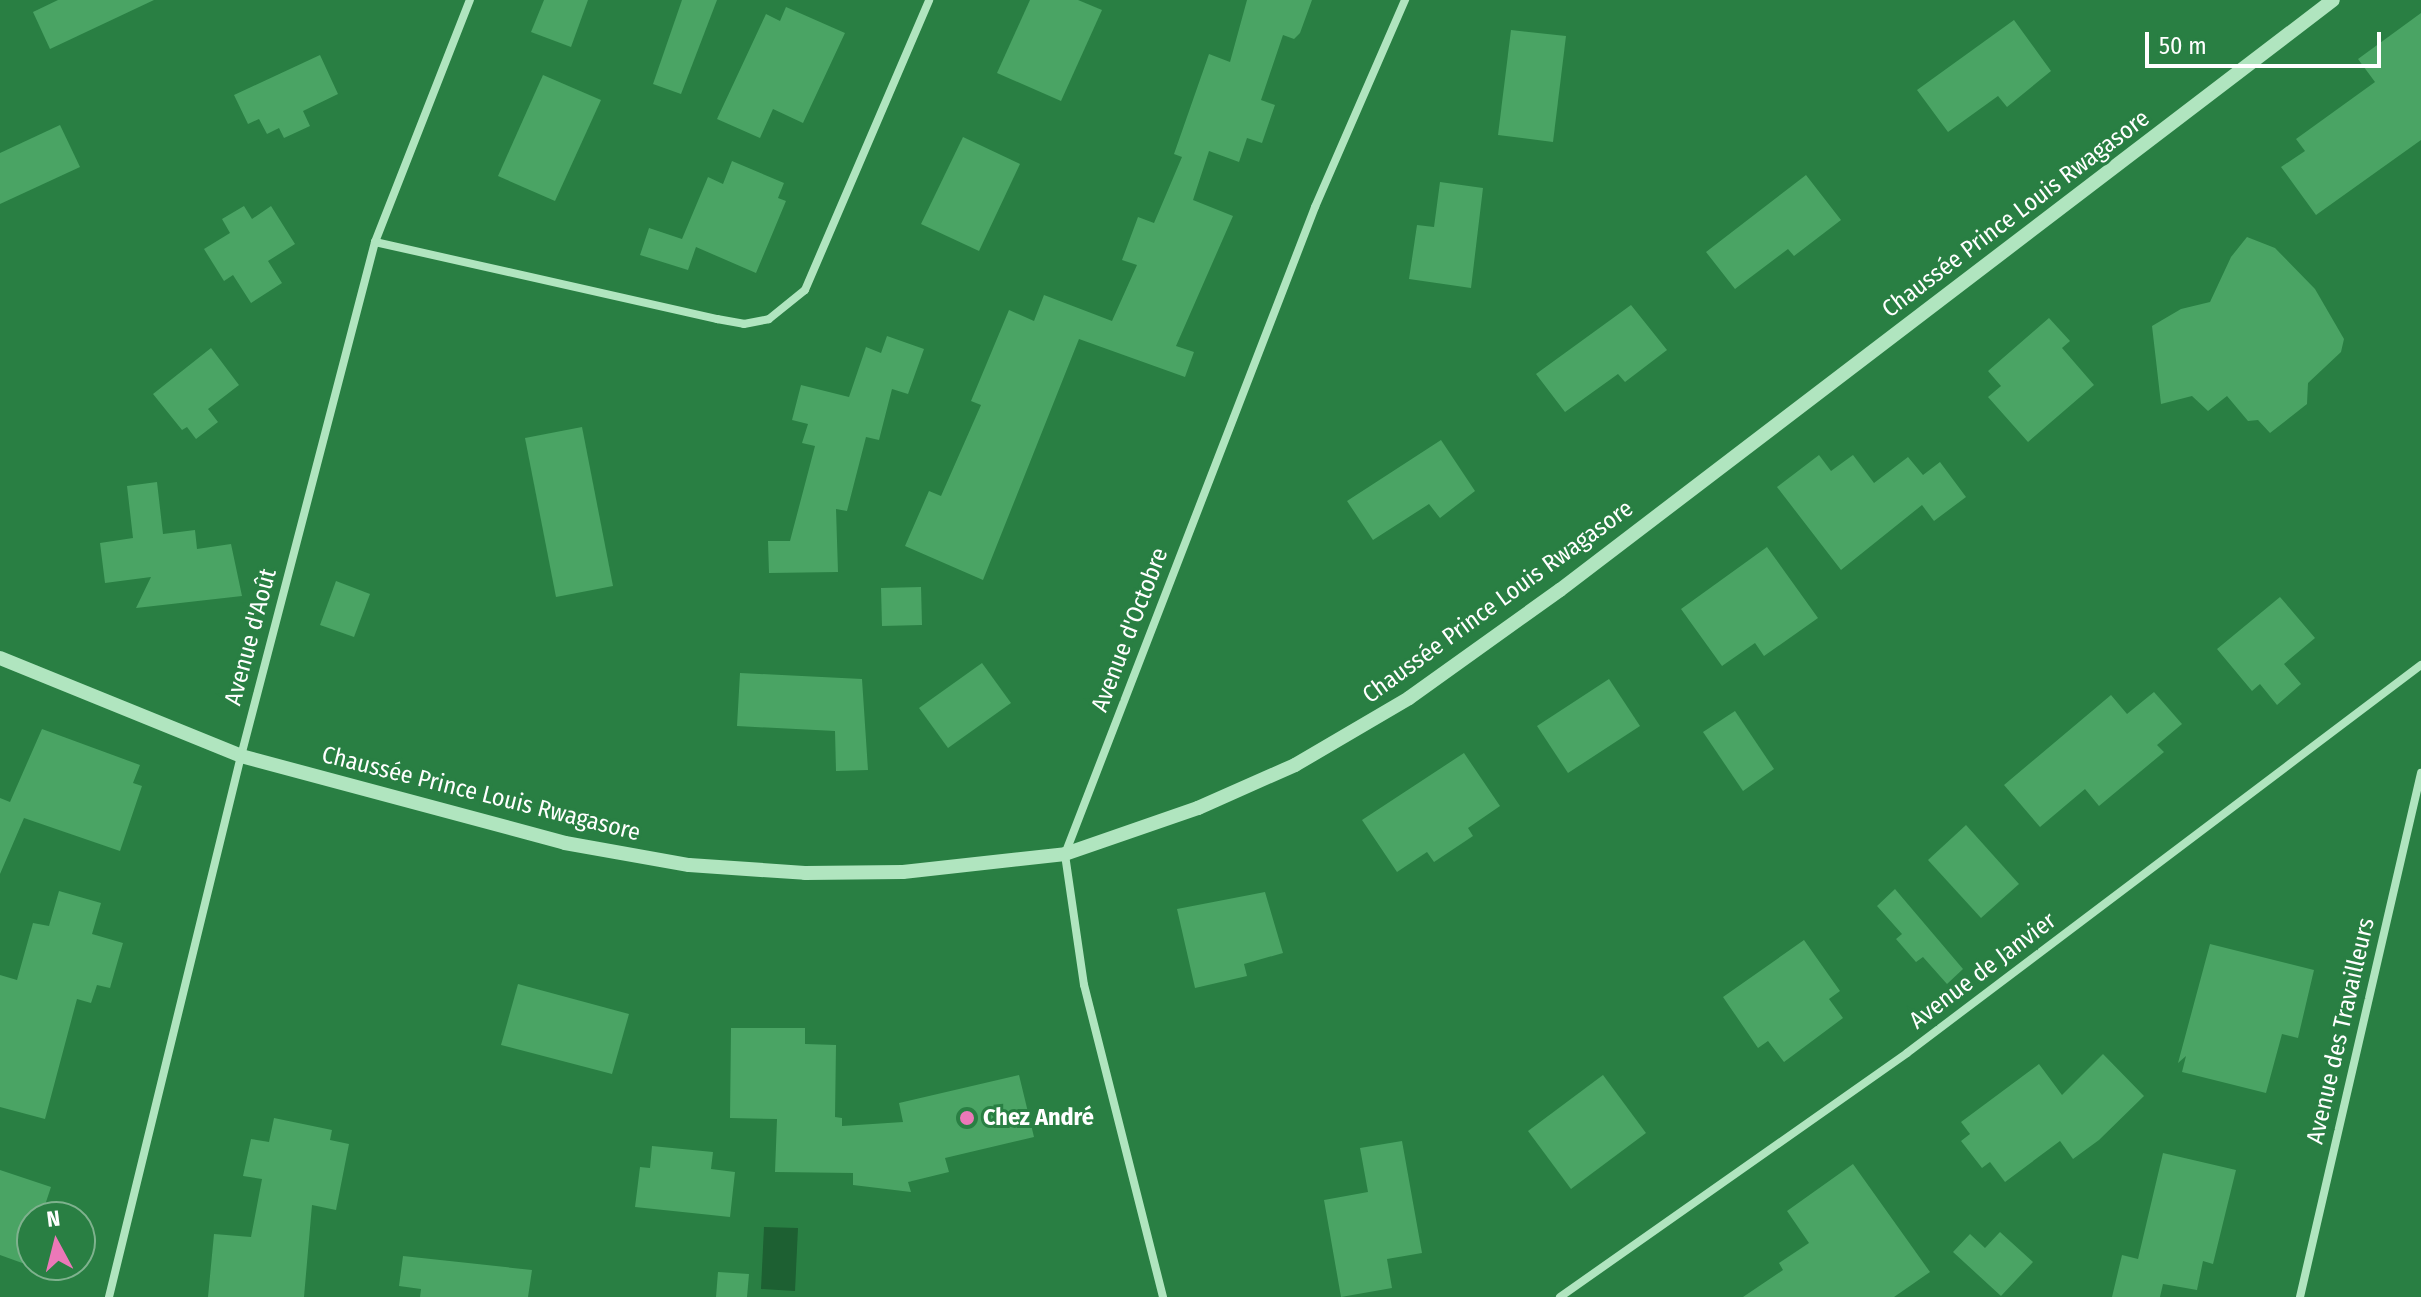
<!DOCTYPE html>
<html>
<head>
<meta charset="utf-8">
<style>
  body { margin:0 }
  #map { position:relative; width:2421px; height:1297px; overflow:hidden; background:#297f43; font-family:"Fira Sans Condensed",sans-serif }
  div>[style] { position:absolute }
  .water>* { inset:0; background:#1d6032 }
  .building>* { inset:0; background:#4aa464 }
  .minor>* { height:8px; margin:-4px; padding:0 4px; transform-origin:4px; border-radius:4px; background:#b0e5bf }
  .tertiary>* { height:14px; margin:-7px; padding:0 7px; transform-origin:7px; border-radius:7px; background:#b0e5bf }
  .dots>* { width:22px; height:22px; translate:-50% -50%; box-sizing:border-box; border:4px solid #297f43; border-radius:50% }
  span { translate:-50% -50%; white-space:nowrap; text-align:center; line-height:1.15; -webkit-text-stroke:6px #297f43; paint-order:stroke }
  .street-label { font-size:24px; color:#fff }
  .poi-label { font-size:24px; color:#fff; font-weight:700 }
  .left { translate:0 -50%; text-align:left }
  .north { position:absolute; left:16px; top:1201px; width:80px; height:80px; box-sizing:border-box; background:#297f43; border:2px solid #7fb28e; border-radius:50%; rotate:353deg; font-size:22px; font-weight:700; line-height:32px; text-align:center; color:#fff }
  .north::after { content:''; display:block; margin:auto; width:28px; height:36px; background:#ec78b8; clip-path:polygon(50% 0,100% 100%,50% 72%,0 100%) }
  .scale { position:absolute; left:2145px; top:32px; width:236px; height:36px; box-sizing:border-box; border:4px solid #fff; border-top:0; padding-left:10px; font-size:24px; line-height:28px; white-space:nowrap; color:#fff; -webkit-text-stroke:6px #297f43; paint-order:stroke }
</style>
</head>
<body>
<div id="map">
  <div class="water">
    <i style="clip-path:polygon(764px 1227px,798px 1228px,795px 1291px,761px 1289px)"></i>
  </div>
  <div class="building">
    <i style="clip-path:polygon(58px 0,154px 0,50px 49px,33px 12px)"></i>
    <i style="clip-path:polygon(544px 0,588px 0,571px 47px,531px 32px)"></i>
    <i style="clip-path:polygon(682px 0,717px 0,681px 94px,653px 84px)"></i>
    <i style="clip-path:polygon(1030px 0,1078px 0,1102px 10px,1061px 101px,997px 73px)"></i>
    <i style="clip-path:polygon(1247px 0,1312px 0,1300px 33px,1294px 39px,1283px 35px,1261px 100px,1275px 105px,1262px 143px,1247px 138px,1239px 162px,1209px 151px,1193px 200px,1233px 216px,1176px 346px,1194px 352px,1185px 377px,1079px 339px,983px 580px,905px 546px,929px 491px,941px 496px,981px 405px,971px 401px,1009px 310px,1034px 321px,1044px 295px,1112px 321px,1137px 265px,1122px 260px,1138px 217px,1154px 223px,1182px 157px,1174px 154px,1209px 54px,1230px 62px)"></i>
    <i style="clip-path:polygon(786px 7px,845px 33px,803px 123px,773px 109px,760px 138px,717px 119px,766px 14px,780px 21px)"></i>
    <i style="clip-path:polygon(2421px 13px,2421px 140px,2316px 215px,2281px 167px,2305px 151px,2296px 139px,2375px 82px,2358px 59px)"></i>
    <i style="clip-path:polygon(2014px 20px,2051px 71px,2007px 107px,1998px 96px,1948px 132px,1917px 90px)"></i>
    <i style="clip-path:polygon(1511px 30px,1566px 36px,1553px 142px,1498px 135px)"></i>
    <i style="clip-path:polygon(320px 55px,338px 94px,303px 111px,310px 126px,284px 138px,279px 128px,267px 134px,259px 119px,248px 124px,234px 95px)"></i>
    <i style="clip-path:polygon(543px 75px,601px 100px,555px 201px,498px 176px)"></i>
    <i style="clip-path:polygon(60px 125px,80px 167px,0 204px,0 153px)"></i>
    <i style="clip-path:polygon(963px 137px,1020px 164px,979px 251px,921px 224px)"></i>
    <i style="clip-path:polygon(732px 161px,784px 183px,778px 198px,786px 201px,756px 273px,696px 247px,688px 270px,640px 255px,649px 228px,682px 239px,708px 177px,723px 184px)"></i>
    <i style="clip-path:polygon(1806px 175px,1841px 220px,1794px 256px,1788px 249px,1735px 289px,1706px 252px)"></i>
    <i style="clip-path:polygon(1440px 182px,1483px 188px,1471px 288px,1409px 279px,1417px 225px,1434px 227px)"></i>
    <i style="clip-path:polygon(244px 206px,252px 219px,271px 206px,295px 244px,268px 261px,282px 283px,251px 303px,233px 275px,224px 281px,204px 249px,230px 233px,222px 219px)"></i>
    <i style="clip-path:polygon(2247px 237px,2275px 248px,2315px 289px,2344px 339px,2341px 352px,2308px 383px,2307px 404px,2270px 433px,2258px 420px,2248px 421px,2227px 396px,2208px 411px,2192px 396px,2161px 404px,2152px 326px,2181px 309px,2210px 302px,2231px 257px)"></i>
    <i style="clip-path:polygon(1631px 305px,1667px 350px,1625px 382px,1618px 374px,1565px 412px,1536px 374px)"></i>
    <i style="clip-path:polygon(2049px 318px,2070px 341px,2062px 348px,2094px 385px,2028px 442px,1988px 397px,2001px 386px,1988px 371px)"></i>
    <i style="clip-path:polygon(887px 336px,924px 349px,908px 394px,892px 389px,879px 440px,866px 437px,847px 511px,836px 509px,838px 572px,769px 573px,768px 541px,790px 541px,815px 446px,802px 443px,808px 424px,792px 420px,801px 385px,849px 397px,866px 347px,881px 353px)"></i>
    <i style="clip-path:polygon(211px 348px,239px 385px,208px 409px,218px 422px,196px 439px,187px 427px,182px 430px,153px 394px)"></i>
    <i style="clip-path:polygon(582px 427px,613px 586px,556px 597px,525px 438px)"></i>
    <i style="clip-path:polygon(1441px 440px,1475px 491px,1440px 518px,1429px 504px,1373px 540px,1347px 501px)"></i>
    <i style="clip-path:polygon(1819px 455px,1831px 471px,1853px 455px,1874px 483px,1908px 457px,1923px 475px,1940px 462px,1966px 497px,1934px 521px,1922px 505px,1841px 570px,1777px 487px)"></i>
    <i style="clip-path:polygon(157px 482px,163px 534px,195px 530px,197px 549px,231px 544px,242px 596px,136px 608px,151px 577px,105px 583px,100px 543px,133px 538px,127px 486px)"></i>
    <i style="clip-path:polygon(1767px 547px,1818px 618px,1764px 656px,1755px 643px,1722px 666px,1681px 609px)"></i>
    <i style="clip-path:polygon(336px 581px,370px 594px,354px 637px,320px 625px)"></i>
    <i style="clip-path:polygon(921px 587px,922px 625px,882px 626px,881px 588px)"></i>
    <i style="clip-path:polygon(2280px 597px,2315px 638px,2284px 664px,2301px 684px,2277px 705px,2260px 684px,2252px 691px,2217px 649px)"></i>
    <i style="clip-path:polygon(982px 663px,1011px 703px,948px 748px,919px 708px)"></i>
    <i style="clip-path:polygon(740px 673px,862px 679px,868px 770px,836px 771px,835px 731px,737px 726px)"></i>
    <i style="clip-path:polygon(1609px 679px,1640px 726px,1568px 773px,1537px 726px)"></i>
    <i style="clip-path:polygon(2154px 692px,2182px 724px,2157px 745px,2164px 752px,2099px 806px,2085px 789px,2040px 827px,2004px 785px,2111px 695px,2127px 714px)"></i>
    <i style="clip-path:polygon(1735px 711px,1774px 769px,1743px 791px,1703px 732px)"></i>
    <i style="clip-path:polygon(42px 729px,140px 765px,133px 783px,142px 786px,120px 851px,24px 818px,0 874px,0 798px,10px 802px)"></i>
    <i style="clip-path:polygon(1464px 753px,1500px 806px,1468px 828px,1473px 836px,1434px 862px,1427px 852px,1397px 872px,1362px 820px)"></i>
    <i style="clip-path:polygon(1966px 825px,2019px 884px,1981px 918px,1928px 860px)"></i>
    <i style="clip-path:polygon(1895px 889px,1963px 969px,1947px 984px,1923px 957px,1916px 962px,1896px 939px,1902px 934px,1877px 906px)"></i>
    <i style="clip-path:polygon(59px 891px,101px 903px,92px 934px,123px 943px,110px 988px,97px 985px,91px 1003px,77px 999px,45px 1119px,0 1107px,0 975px,17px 980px,33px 923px,49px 926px)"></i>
    <i style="clip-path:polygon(1265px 892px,1283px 953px,1244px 964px,1247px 976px,1195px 988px,1177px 909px)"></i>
    <i style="clip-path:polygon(1804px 940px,1840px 991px,1829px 999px,1843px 1018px,1784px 1062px,1768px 1041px,1758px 1048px,1723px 997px)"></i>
    <i style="clip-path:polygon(2210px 944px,2314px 970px,2298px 1038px,2282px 1034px,2266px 1093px,2182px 1072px,2186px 1056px,2178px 1063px)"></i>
    <i style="clip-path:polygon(518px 984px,629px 1014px,612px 1074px,501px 1045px)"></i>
    <i style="clip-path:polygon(731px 1028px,805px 1028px,805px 1044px,836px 1045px,835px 1117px,842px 1118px,842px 1126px,903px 1122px,899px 1103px,1019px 1075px,1034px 1137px,945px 1158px,949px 1172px,908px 1182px,911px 1192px,853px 1185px,853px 1173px,775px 1172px,777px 1119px,730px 1118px)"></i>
    <i style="clip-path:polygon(2103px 1054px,2144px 1096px,2099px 1140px,2073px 1159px,2060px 1141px,2005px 1182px,1990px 1162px,1982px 1168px,1961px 1141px,1970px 1134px,1961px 1122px,2039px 1064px,2062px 1095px)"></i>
    <i style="clip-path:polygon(1603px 1075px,1646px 1133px,1571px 1189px,1528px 1131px)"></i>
    <i style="clip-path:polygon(274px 1118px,332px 1130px,330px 1140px,349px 1144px,336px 1210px,312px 1205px,304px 1297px,208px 1297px,214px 1234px,251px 1237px,262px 1179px,243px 1176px,251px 1139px,269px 1142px)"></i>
    <i style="clip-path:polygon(1402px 1141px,1422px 1253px,1387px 1259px,1392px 1288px,1341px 1297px,1324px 1200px,1368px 1192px,1360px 1148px)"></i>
    <i style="clip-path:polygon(652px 1146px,713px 1152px,711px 1169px,735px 1172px,730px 1217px,635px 1207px,640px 1167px,650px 1168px)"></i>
    <i style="clip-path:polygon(2163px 1153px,2236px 1170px,2213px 1264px,2203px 1261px,2197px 1290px,2163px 1284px,2160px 1297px,2112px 1297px,2122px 1255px,2138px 1259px)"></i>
    <i style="clip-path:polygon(1853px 1164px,1930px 1272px,1894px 1297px,1743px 1297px,1783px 1270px,1779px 1263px,1809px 1243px,1787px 1211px)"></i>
    <i style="clip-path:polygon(0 1170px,51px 1187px,41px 1217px,32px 1217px,25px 1264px,0 1255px)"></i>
    <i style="clip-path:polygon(2000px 1232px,2033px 1262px,2001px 1296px,1953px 1252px,1970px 1234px,1985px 1248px)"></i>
    <i style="clip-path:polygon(403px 1256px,532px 1270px,528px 1297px,420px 1297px,421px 1289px,399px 1286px)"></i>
    <i style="clip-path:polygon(718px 1272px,749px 1274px,747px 1297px,716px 1297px)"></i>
  </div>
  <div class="minor">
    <i style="left:375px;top:242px;width:351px;rotate:12.7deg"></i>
    <i style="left:717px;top:319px;width:27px;rotate:10deg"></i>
    <i style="left:744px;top:324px;width:25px;rotate:-11deg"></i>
    <i style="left:769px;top:319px;width:46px;rotate:-38.9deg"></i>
    <i style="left:805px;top:290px;width:315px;rotate:-66.8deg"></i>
    <i style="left:109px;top:1297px;width:557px;rotate:-76.29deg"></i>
    <i style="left:241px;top:756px;width:531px;rotate:-75.39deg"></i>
    <i style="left:375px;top:242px;width:260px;rotate:-68.6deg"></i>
    <i style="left:1163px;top:1297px;width:322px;rotate:-104.2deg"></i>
    <i style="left:1084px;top:985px;width:132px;rotate:-98.3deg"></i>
    <i style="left:1065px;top:854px;width:694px;rotate:-68.87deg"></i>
    <i style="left:1315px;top:207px;width:226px;rotate:-66.5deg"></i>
    <i style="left:1560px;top:1297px;width:424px;rotate:-35.1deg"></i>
    <i style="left:1907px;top:1053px;width:644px;rotate:-37.05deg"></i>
    <i style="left:2300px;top:1297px;width:538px;rotate:-77deg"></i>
  </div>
  <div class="tertiary">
    <i style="left:0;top:658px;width:260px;rotate:22.1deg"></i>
    <i style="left:241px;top:756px;width:335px;rotate:15deg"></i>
    <i style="left:565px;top:843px;width:126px;rotate:10.1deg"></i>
    <i style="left:689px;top:865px;width:116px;rotate:3.9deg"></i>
    <i style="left:805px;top:873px;width:98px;rotate:-0.6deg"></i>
    <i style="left:903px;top:872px;width:163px;rotate:-6.3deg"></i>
    <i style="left:1065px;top:854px;width:141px;rotate:-19.1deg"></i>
    <i style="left:1198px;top:808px;width:106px;rotate:-23.9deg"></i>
    <i style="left:1295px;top:765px;width:132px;rotate:-30.4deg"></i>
    <i style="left:1409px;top:698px;width:186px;rotate:-35.6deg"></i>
    <i style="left:1560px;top:590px;width:972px;rotate:-37.35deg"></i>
  </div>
  <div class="dots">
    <i style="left:967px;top:1118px;background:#ec78b8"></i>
  </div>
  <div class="street-label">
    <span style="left:2016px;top:214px;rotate:-37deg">Chaussée Prince Louis Rwagasore</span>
    <span style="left:1498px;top:602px;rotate:-36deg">Chaussée Prince Louis Rwagasore</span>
    <span style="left:1130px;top:630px;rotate:-69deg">Avenue d'Octobre</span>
    <span style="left:251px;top:637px;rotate:-75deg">Avenue d'Août</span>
    <span style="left:481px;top:794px;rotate:14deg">Chaussée Prince Louis Rwagasore</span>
    <span style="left:1983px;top:971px;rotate:-37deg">Avenue de Janvier</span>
    <span style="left:2341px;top:1031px;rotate:-77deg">Avenue des Travailleurs</span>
  </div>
  <div class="poi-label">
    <span class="left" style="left:983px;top:1118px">Chez André</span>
  </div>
  <div class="north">N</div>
  <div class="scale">50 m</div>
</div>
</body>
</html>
